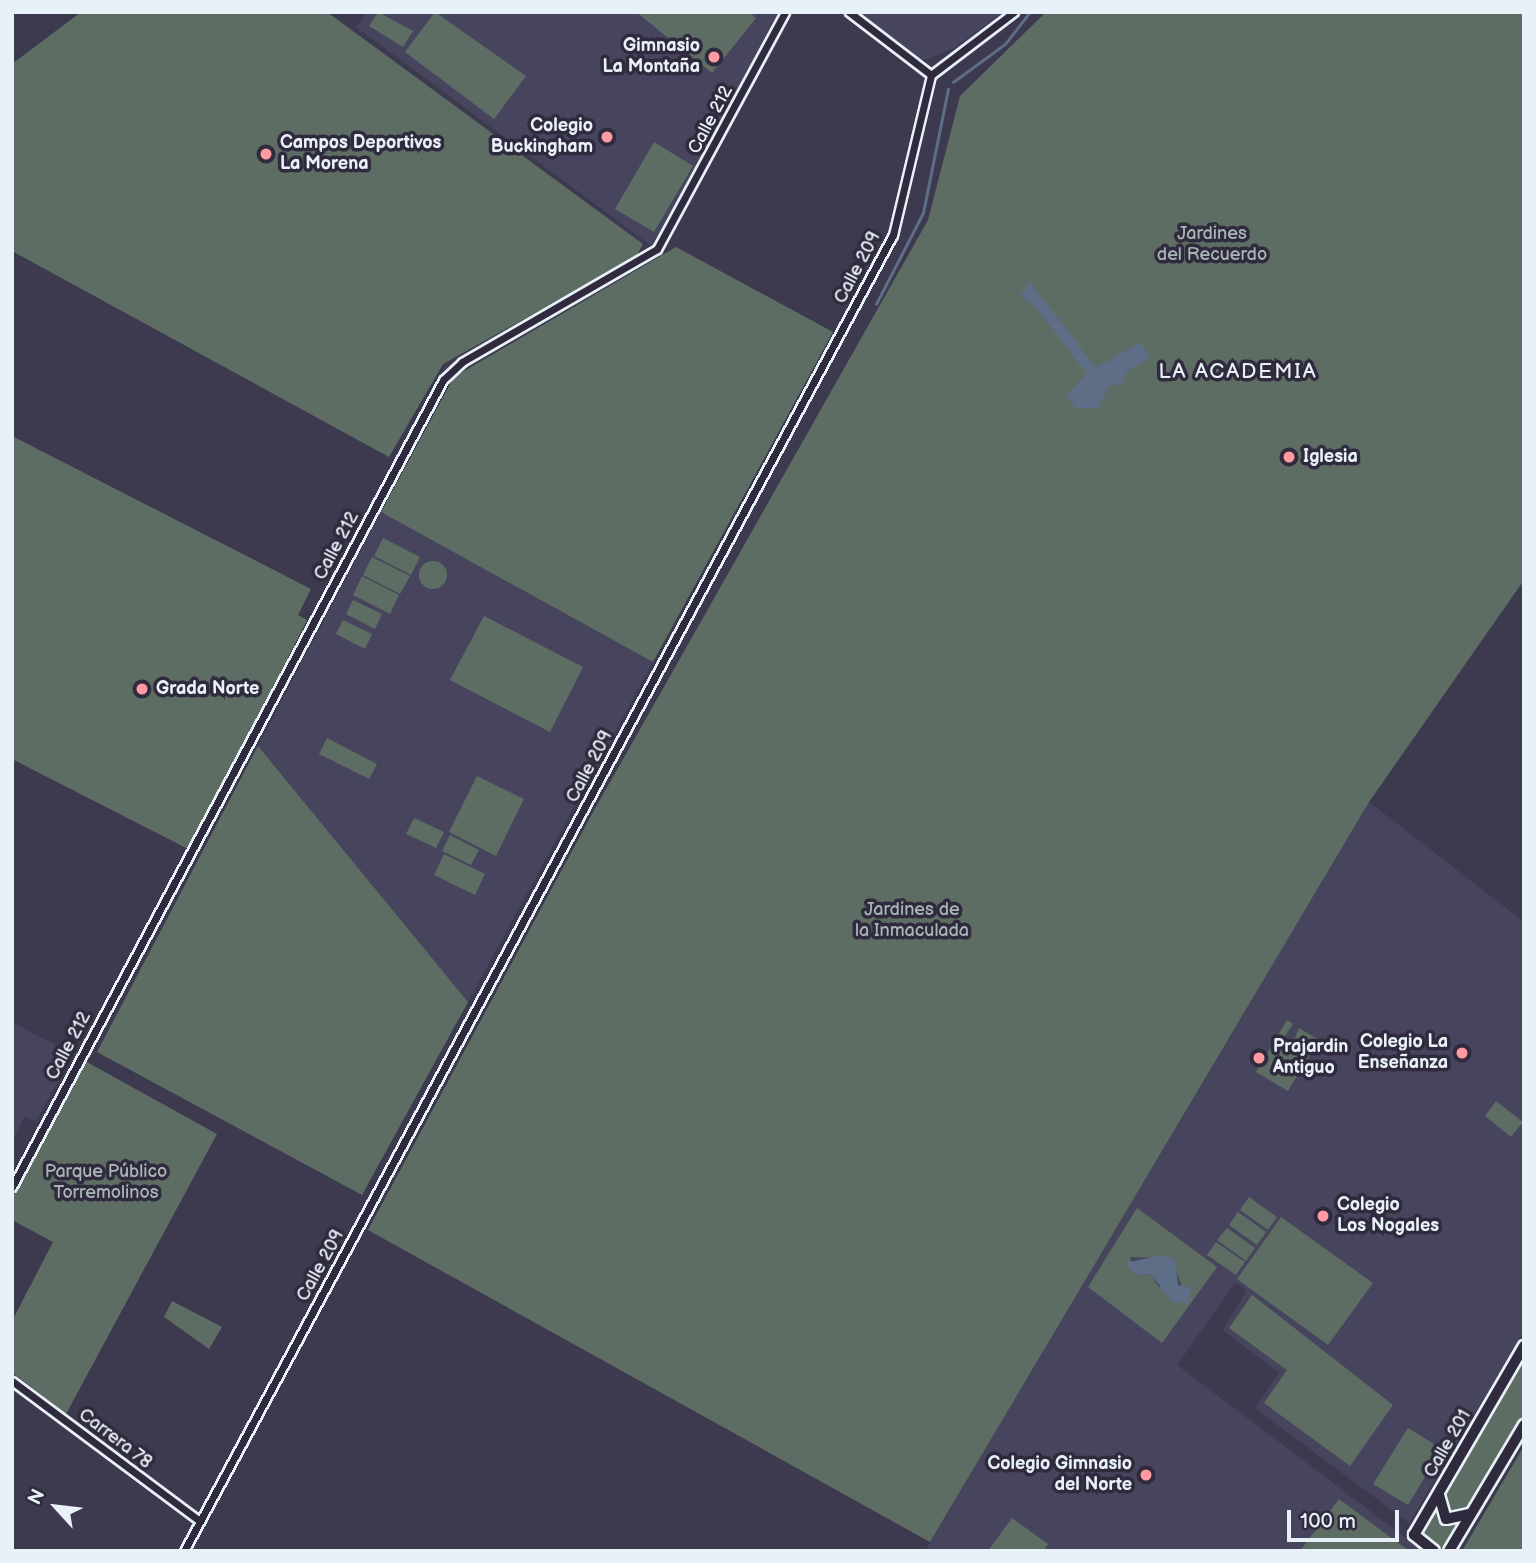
<!DOCTYPE html>
<html>
<head>
<meta charset="utf-8">
<style>
  body { margin:0 }
  #map { position:relative; width:1536px; height:1563px; overflow:hidden; background:#3d3a50; font-family:"Balsamiq Sans",sans-serif }
  div>[style] { position:absolute }
  .built>* { inset:0; background:#47455e }
  .green>* { inset:0; background:#5d6d64 }
  .round { border-radius:50% }
  .water>* { inset:0; background:#5f6e87 }
  .stream>* { height:2.5px; margin:-1.25px; padding:0 1.25px; transform-origin:1.25px; border-radius:1.25px; background:#5f6e87 }
  .roads { filter:drop-shadow(2px 0 #e8f1f8) drop-shadow(-2px 0 #e8f1f8) drop-shadow(0 2px #e8f1f8) drop-shadow(0 -2px #e8f1f8) }
  .minor>* { height:7px; margin:-3.5px; padding:0 3.5px; transform-origin:3.5px; border-radius:3.5px; background:#2f2a3d }
  .secondary>* { height:10px; margin:-5px; padding:0 5px; transform-origin:5px; border-radius:5px; background:#2f2a3d }
  .dots>* { width:19px; height:19px; translate:-50% -50%; box-sizing:border-box; border:4px solid #2f2a3d; border-radius:50% }
  span { translate:-50% -50%; white-space:nowrap; text-align:center; line-height:1.15; -webkit-text-stroke:7px #2f2a3d; paint-order:stroke }
  .poi-label { font-size:18px; color:#e8f1f8; font-weight:700 }
  .right { translate:-100% -50%; text-align:right }
  .left { translate:0 -50%; text-align:left }
  .street-label { font-size:18px; color:#e8f1f8 }
  .park-label { font-size:18px; color:#a9b6b5 }
  .quarter-label { font-size:21px; color:#e8f1f8; letter-spacing:2px }
  .frame { position:absolute; inset:0; border:14px solid #e8f1f8; pointer-events:none }
  .north { position:absolute; left:21px; top:1472px; width:70px; height:70px; -webkit-text-stroke:5px #2f2a3d; paint-order:stroke; rotate:297deg; font-size:19px; font-weight:700; line-height:28px; text-align:center; color:#e8f1f8 }
  .north::after { content:''; display:block; margin:auto; width:24px; height:32px; background:#e8f1f8; clip-path:polygon(50% 0,100% 100%,50% 72%,0 100%) }
  .scale { position:absolute; left:1287px; top:1510px; width:112px; height:32px; box-sizing:border-box; border:4px solid #e8f1f8; border-top:0; padding-left:9px; font-size:21px; line-height:24px; white-space:nowrap; color:#e8f1f8; -webkit-text-stroke:5px #2f2a3d; paint-order:stroke }
</style>
</head>
<body>
<div id="map">
  <div class="built">
    <i style="clip-path:polygon(368px 12px,778px 12px,653px 247px,356px 27px)"></i>
    <i style="clip-path:polygon(859px 12px,1003px 12px,954px 48px,921px 61px)"></i>
    <i style="clip-path:polygon(381px 512px,653px 662px,468px 1002px,258px 746px)"></i>
    <i style="clip-path:polygon(1369px 802px,1524px 922px,1524px 1331px,1409px 1523px,1255px 1408px,1279px 1373px,1223px 1330px,1247px 1290px,1235px 1283px,1177px 1365px,1423px 1551px,925px 1551px)"></i>
    <i style="clip-path:polygon(12px 1022px,73px 1055px,36px 1121px,25px 1116px,12px 1141px)"></i>
  </div>
  <div class="green">
    <i style="clip-path:polygon(81px 12px,327px 12px,643px 244px,636px 257px,443px 364px,389px 457px,12px 251px,12px 64px)"></i>
    <i style="clip-path:polygon(378px 12px,413px 31px,403px 47px,369px 26px)"></i>
    <i style="clip-path:polygon(435px 12px,526px 76px,494px 119px,405px 52px)"></i>
    <i style="clip-path:polygon(636px 12px,749px 12px,756px 18px,712px 73px)"></i>
    <i style="clip-path:polygon(1046px 12px,1524px 12px,1524px 580px,1369px 802px,930px 1542px,368px 1230px,592px 814px,928px 220px,960px 96px)"></i>
    <i style="clip-path:polygon(654px 142px,693px 166px,654px 232px,615px 209px)"></i>
    <i style="clip-path:polygon(676px 247px,833px 332px,653px 662px,381px 512px,454px 377px)"></i>
    <i style="clip-path:polygon(12px 436px,311px 589px,298px 615px,307px 620px,190px 850px,12px 759px)"></i>
    <i style="clip-path:polygon(383px 538px,420px 557px,411px 575px,374px 556px)"></i>
    <i style="clip-path:polygon(372px 557px,410px 576px,400px 594px,363px 575px)"></i>
    <i class="round" style="left:419px;top:561px;width:28px;height:28px"></i>
    <i style="clip-path:polygon(362px 576px,399px 595px,390px 614px,353px 595px)"></i>
    <i style="clip-path:polygon(353px 600px,382px 614px,375px 629px,346px 614px)"></i>
    <i style="clip-path:polygon(484px 616px,583px 667px,550px 732px,450px 680px)"></i>
    <i style="clip-path:polygon(343px 620px,372px 634px,365px 649px,336px 634px)"></i>
    <i style="clip-path:polygon(327px 738px,377px 764px,369px 779px,319px 754px)"></i>
    <i style="clip-path:polygon(258px 746px,468px 1002px,362px 1195px,97px 1052px)"></i>
    <i style="clip-path:polygon(477px 776px,524px 799px,496px 856px,449px 832px)"></i>
    <i style="clip-path:polygon(414px 818px,444px 832px,436px 848px,406px 834px)"></i>
    <i style="clip-path:polygon(450px 835px,479px 850px,471px 865px,442px 851px)"></i>
    <i style="clip-path:polygon(444px 854px,485px 874px,475px 895px,434px 875px)"></i>
    <i style="clip-path:polygon(1287px 1020px,1293px 1024px,1283px 1039px,1292px 1045px,1299px 1028px,1319px 1040px,1288px 1091px,1256px 1072px)"></i>
    <i style="clip-path:polygon(85px 1061px,217px 1134px,66px 1414px,12px 1372px,12px 1321px,53px 1242px,12px 1220px,12px 1199px)"></i>
    <i style="clip-path:polygon(1496px 1101px,1523px 1122px,1511px 1137px,1485px 1116px)"></i>
    <i style="clip-path:polygon(1249px 1197px,1277px 1217px,1268px 1230px,1240px 1210px)"></i>
    <i style="clip-path:polygon(evenodd,1137px 1208px,1217px 1267px,1162px 1343px,1088px 1287px,1137px 1208px,1130px 1257px,1157px 1258px,1177px 1273px,1182px 1287px,1159px 1287px,1151px 1274px,1136px 1275px,1130px 1257px)"></i>
    <i style="clip-path:polygon(1238px 1212px,1266px 1232px,1257px 1245px,1229px 1225px)"></i>
    <i style="clip-path:polygon(1281px 1217px,1373px 1283px,1328px 1345px,1237px 1279px)"></i>
    <i style="clip-path:polygon(1227px 1228px,1255px 1248px,1246px 1261px,1217px 1240px)"></i>
    <i style="clip-path:polygon(1216px 1242px,1245px 1262px,1236px 1275px,1207px 1255px)"></i>
    <i style="clip-path:polygon(1252px 1295px,1393px 1405px,1350px 1466px,1264px 1403px,1287px 1370px,1229px 1328px)"></i>
    <i style="clip-path:polygon(172px 1301px,222px 1327px,209px 1349px,164px 1317px)"></i>
    <i style="clip-path:polygon(1524px 1356px,1524px 1421px,1473px 1508px,1448px 1516px,1444px 1490px)"></i>
    <i style="clip-path:polygon(1408px 1428px,1442px 1449px,1408px 1505px,1373px 1484px)"></i>
    <i style="clip-path:polygon(1524px 1446px,1524px 1551px,1462px 1551px)"></i>
    <i style="clip-path:polygon(1339px 1499px,1409px 1551px,1300px 1551px)"></i>
    <i style="clip-path:polygon(1437px 1502px,1441px 1518px,1465px 1521px,1447px 1551px,1418px 1535px)"></i>
    <i style="clip-path:polygon(1012px 1518px,1048px 1544px,1043px 1551px,988px 1551px)"></i>
  </div>
  <div class="water">
    <i style="clip-path:polygon(1030px 282px,1096px 368px,1140px 342px,1150px 358px,1127px 371px,1121px 385px,1109px 385px,1099px 408px,1075px 408px,1067px 395px,1087px 374px,1036px 307px,1020px 296px)"></i>
    <i style="clip-path:polygon(1163px 1255px,1175px 1259px,1178px 1285px,1192px 1288px,1188px 1304px,1172px 1302px,1151px 1274px,1136px 1275px,1125px 1263px)"></i>
  </div>
  <div class="stream">
    <i style="left:953px;top:82px;width:64px;rotate:-36.2deg"></i>
    <i style="left:1005px;top:44px;width:41px;rotate:-52deg"></i>
    <i style="left:876px;top:304px;width:102px;rotate:-62.7deg"></i>
    <i style="left:923px;top:213px;width:126px;rotate:-78.6deg"></i>
  </div>
  <div class="roads">
    <div class="minor">
      <i style="left:849px;top:12px;width:103px;rotate:37.5deg"></i>
      <i style="left:12px;top:1187px;width:915px;rotate:-61.89deg"></i>
      <i style="left:443px;top:380px;width:26px;rotate:-43deg"></i>
      <i style="left:462px;top:362px;width:225px;rotate:-30.1deg"></i>
      <i style="left:657px;top:249px;width:269px;rotate:-61.6deg"></i>
      <i style="left:12px;top:1381px;width:234px;rotate:36.7deg"></i>
      <i style="left:184px;top:1551px;width:1495px;rotate:-61.69deg"></i>
      <i style="left:893px;top:235px;width:164px;rotate:-76.6deg"></i>
      <i style="left:931px;top:75px;width:104px;rotate:-37.2deg"></i>
    </div>
    <div class="secondary">
      <i style="left:1439px;top:1495px;width:25px;rotate:74deg"></i>
      <i style="left:1446px;top:1519px;width:24px;rotate:-12deg"></i>
      <i style="left:1434px;top:1551px;width:26px;rotate:-141deg"></i>
      <i style="left:1414px;top:1535px;width:219px;rotate:-59.8deg"></i>
      <i style="left:1449px;top:1551px;width:147px;rotate:-59.2deg"></i>
    </div>
  </div>
  <div class="dots">
    <i style="left:714px;top:57px;background:#ff9aa2"></i>
    <i style="left:607px;top:137px;background:#ff9aa2"></i>
    <i style="left:266px;top:154px;background:#ff9aa2"></i>
    <i style="left:1289px;top:457px;background:#ff9aa2"></i>
    <i style="left:142px;top:689px;background:#ff9aa2"></i>
    <i style="left:1462px;top:1053px;background:#ff9aa2"></i>
    <i style="left:1259px;top:1058px;background:#ff9aa2"></i>
    <i style="left:1323px;top:1216px;background:#ff9aa2"></i>
    <i style="left:1146px;top:1475px;background:#ff9aa2"></i>
  </div>
  <div class="poi-label">
    <span class="right" style="left:700px;top:57px">Gimnasio<br>La Montaña</span>
    <span class="right" style="left:593px;top:137px">Colegio<br>Buckingham</span>
    <span class="left" style="left:280px;top:154px">Campos Deportivos<br>La Morena</span>
    <span class="left" style="left:1303px;top:457px">Iglesia</span>
    <span class="left" style="left:156px;top:689px">Grada Norte</span>
    <span class="right" style="left:1448px;top:1053px">Colegio La<br>Enseñanza</span>
    <span class="left" style="left:1273px;top:1058px">Prajardin<br>Antiguo</span>
    <span class="left" style="left:1337px;top:1216px">Colegio<br>Los Nogales</span>
    <span class="right" style="left:1132px;top:1475px">Colegio Gimnasio<br>del Norte</span>
  </div>
  <div class="street-label">
    <span style="left:711px;top:120px;rotate:-62deg">Calle 212</span>
    <span style="left:858px;top:268px;rotate:-62deg">Calle 209</span>
    <span style="left:337px;top:546px;rotate:-62deg">Calle 212</span>
    <span style="left:590px;top:767px;rotate:-62deg">Calle 209</span>
    <span style="left:69px;top:1046px;rotate:-62deg">Calle 212</span>
    <span style="left:321px;top:1266px;rotate:-61deg">Calle 209</span>
    <span style="left:115px;top:1439px;rotate:37deg">Carrera 78</span>
    <span style="left:1448px;top:1444px;rotate:-60deg">Calle 201</span>
  </div>
  <div class="park-label">
    <span style="left:1212px;top:245px">Jardines<br>del Recuerdo</span>
    <span style="left:912px;top:921px">Jardines de<br>la Inmaculada</span>
    <span style="left:106px;top:1183px">Parque Público<br>Torremolinos</span>
  </div>
  <div class="quarter-label">
    <span style="left:1238px;top:372px">LA ACADEMIA</span>
  </div>
  <div class="frame"></div>
  <div class="north">N</div>
  <div class="scale">100 m</div>
</div>
</body>
</html>
